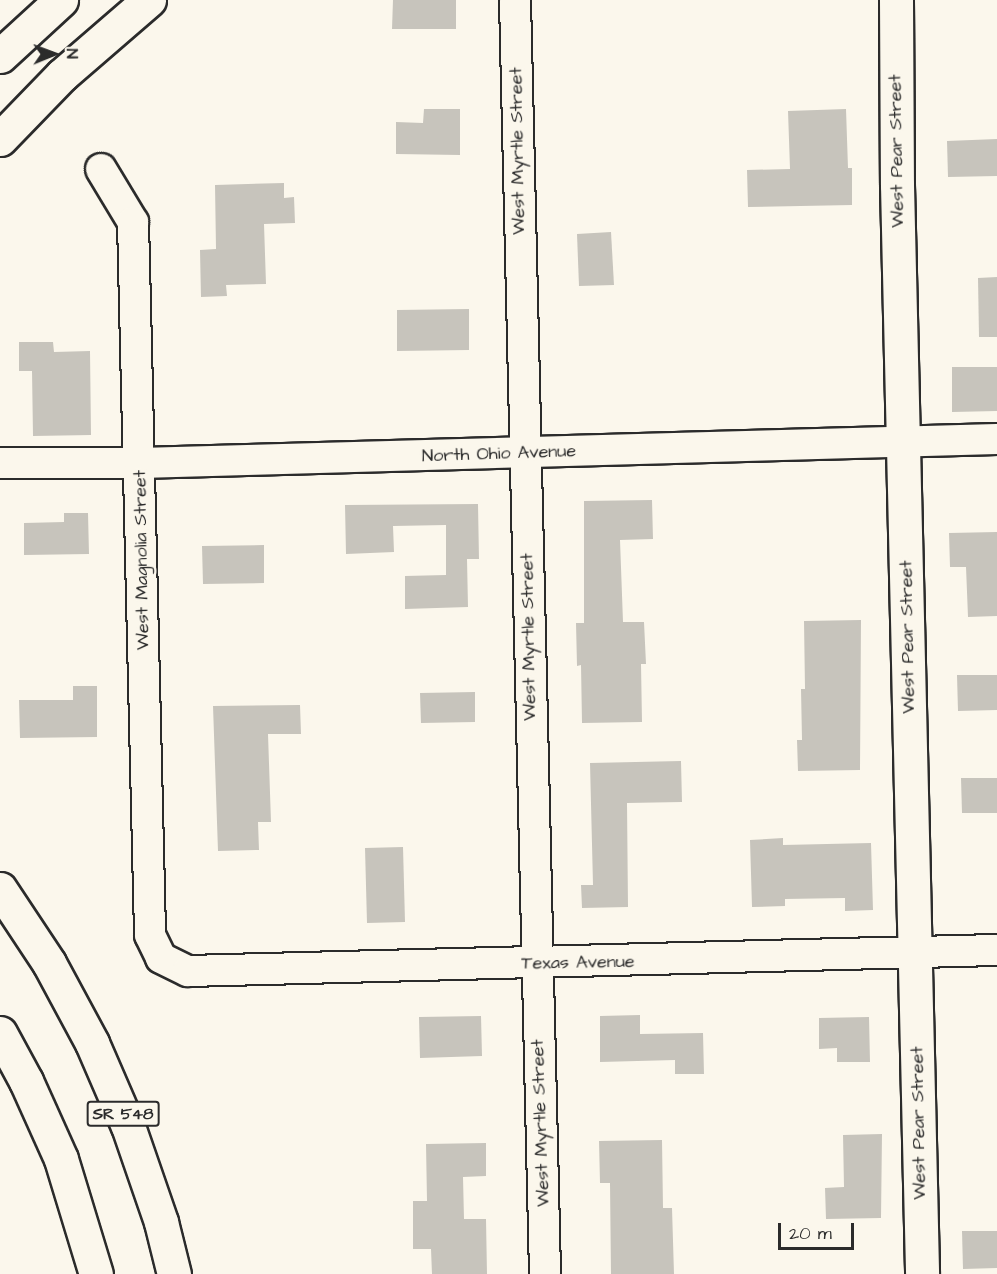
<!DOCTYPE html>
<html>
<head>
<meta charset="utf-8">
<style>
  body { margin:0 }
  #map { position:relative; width:997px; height:1274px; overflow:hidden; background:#fbf7ec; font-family:"Architects Daughter",sans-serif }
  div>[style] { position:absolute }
  .building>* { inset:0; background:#c7c4bc }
  .roads { filter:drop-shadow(2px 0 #2b2b2b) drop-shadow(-2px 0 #2b2b2b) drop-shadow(0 2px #2b2b2b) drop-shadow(0 -2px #2b2b2b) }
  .street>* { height:30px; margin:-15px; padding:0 15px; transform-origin:15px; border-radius:15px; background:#fbf7ec }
  .secondary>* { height:33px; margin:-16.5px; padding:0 16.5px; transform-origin:16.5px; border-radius:16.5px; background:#fbf7ec }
  .primary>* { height:33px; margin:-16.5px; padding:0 16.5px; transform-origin:16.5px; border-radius:16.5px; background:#fbf7ec }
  span { translate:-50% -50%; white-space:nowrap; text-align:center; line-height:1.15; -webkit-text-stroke:4.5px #fbf7ec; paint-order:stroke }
  .shield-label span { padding:2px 4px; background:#fbf7ec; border:2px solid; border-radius:4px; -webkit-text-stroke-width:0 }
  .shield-label { font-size:16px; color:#2b2b2b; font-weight:700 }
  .street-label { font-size:18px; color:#2b2b2b }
  .north { position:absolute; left:24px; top:24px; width:60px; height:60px; -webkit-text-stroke:4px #fbf7ec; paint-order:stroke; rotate:89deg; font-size:16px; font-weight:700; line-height:24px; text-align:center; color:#2b2b2b }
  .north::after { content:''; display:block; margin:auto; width:21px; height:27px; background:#2b2b2b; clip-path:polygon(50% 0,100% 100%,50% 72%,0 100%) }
  .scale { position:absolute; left:778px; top:1223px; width:76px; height:27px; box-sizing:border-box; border:3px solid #2b2b2b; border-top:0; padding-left:8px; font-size:18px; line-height:21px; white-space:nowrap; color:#2b2b2b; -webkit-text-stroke:4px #fbf7ec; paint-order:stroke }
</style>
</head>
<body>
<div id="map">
  <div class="building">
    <i style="clip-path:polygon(393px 0,456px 0,456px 29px,392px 29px)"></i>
    <i style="clip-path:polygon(424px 109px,460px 109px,460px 155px,396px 154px,396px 122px,423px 123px)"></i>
    <i style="clip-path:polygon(846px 109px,848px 168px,852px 168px,852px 205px,748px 207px,747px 170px,790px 169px,788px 111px)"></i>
    <i style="clip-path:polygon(997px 139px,997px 176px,948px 177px,947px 141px)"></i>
    <i style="clip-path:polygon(284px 183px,284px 198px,294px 197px,295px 223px,264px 224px,266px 284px,226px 285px,227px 296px,201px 297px,200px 250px,216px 249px,215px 185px)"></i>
    <i style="clip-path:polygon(611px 232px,614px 285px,579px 286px,577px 234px)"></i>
    <i style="clip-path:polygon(997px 277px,997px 337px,979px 337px,978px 278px)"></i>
    <i style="clip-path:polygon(469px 309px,469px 350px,397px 351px,397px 310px)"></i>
    <i style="clip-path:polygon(19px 342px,53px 342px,54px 352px,90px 351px,91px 435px,33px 436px,32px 371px,19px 371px)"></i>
    <i style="clip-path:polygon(952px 367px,997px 367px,997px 411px,952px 412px)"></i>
    <i style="clip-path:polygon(652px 500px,653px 539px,620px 540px,623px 622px,644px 622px,646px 664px,641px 664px,642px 722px,582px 723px,581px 665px,577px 666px,576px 623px,584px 623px,584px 501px)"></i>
    <i style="clip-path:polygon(478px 504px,479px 559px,467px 559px,468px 607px,405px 609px,405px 576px,446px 575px,446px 525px,393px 526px,394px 552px,346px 554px,345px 505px)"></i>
    <i style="clip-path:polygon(64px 513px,88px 513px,89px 554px,24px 555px,24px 523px,64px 522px)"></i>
    <i style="clip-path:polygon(997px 532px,997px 616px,968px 617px,966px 567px,950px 567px,949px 533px)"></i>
    <i style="clip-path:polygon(264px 545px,264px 583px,203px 584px,202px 546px)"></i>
    <i style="clip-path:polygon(861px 620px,860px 770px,798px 771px,797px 740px,802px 740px,801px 689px,805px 689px,804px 621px)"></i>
    <i style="clip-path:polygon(957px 675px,997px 675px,997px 710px,958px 711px)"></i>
    <i style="clip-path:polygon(73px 686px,97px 686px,97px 737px,20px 738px,19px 700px,73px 700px)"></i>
    <i style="clip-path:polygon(475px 692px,475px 722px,421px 723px,420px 693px)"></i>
    <i style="clip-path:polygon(300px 705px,301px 734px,268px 734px,271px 822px,258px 822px,259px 850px,218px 851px,213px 706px)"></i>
    <i style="clip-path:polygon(681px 761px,682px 802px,627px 803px,628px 907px,582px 908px,581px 885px,593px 885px,590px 763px)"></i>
    <i style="clip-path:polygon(961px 778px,997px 778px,997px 813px,962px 813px)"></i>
    <i style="clip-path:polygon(783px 838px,783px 845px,871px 843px,873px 910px,845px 911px,845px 898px,785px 899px,785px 906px,752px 907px,750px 840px)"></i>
    <i style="clip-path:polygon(403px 847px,405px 922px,367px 923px,365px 848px)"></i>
    <i style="clip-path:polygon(640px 1015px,640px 1034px,703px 1033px,704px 1074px,675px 1074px,675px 1060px,600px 1062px,600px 1016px)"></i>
    <i style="clip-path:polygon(481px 1016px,482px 1056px,420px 1058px,419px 1017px)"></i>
    <i style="clip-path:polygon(869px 1017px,870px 1062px,837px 1062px,837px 1048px,819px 1049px,819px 1018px)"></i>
    <i style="clip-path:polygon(882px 1134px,881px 1218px,826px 1219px,825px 1188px,844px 1187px,843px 1135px)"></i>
    <i style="clip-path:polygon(662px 1140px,663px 1208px,672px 1208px,674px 1274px,611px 1274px,610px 1183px,600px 1183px,599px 1141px)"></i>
    <i style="clip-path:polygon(486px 1143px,486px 1176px,463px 1177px,464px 1219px,486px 1219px,487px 1274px,432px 1274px,431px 1249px,413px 1249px,413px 1201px,427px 1201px,426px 1144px)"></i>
    <i style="clip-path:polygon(962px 1231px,997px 1231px,997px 1268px,963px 1269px)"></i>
  </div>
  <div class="roads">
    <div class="street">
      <i style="left:515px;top:0;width:1274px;rotate:88.65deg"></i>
      <i style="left:101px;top:169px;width:62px;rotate:58.9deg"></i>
      <i style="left:133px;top:222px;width:713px;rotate:88.63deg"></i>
      <i style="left:150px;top:935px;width:25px;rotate:64deg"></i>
      <i style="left:161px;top:958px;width:30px;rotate:26deg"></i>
      <i style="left:188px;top:971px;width:809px;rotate:-1.49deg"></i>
      <i style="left:0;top:463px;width:140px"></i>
      <i style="left:140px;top:463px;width:857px;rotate:-1.6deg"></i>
    </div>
    <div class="secondary">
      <i style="left:896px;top:0;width:185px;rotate:89.7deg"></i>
      <i style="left:897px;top:185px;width:1089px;rotate:88.68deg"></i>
    </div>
    <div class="primary">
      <i style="left:0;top:56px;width:83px;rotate:-42.6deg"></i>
      <i style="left:0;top:139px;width:89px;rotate:-45.9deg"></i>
      <i style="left:62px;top:75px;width:115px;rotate:-40.8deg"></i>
      <i style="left:0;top:889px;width:89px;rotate:56.5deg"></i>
      <i style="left:49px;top:963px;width:91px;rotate:61.7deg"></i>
      <i style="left:92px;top:1043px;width:90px;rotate:66.6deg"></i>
      <i style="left:128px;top:1126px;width:102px;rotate:71deg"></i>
      <i style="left:161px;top:1222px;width:54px;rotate:76deg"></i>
      <i style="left:0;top:1033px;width:55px;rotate:61.6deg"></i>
      <i style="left:26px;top:1081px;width:85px;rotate:65.8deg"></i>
      <i style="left:61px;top:1159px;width:120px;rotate:73.1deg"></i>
    </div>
  </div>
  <div class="shield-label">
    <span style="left:123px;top:1114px">SR 548</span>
  </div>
  <div class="street-label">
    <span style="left:518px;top:151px;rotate:-91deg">West Myrtle Street</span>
    <span style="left:897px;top:151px;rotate:-91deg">West Pear Street</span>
    <span style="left:499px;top:454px;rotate:-2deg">North Ohio Avenue</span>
    <span style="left:142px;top:560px;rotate:-91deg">West Magnolia Street</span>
    <span style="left:529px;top:637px;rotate:-91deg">West Myrtle Street</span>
    <span style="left:908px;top:637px;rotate:-91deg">West Pear Street</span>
    <span style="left:578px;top:963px;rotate:-1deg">Texas Avenue</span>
    <span style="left:541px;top:1123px;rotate:-92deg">West Myrtle Street</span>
    <span style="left:919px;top:1123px;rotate:-91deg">West Pear Street</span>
  </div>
  <div class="north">N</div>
  <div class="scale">20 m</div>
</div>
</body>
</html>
